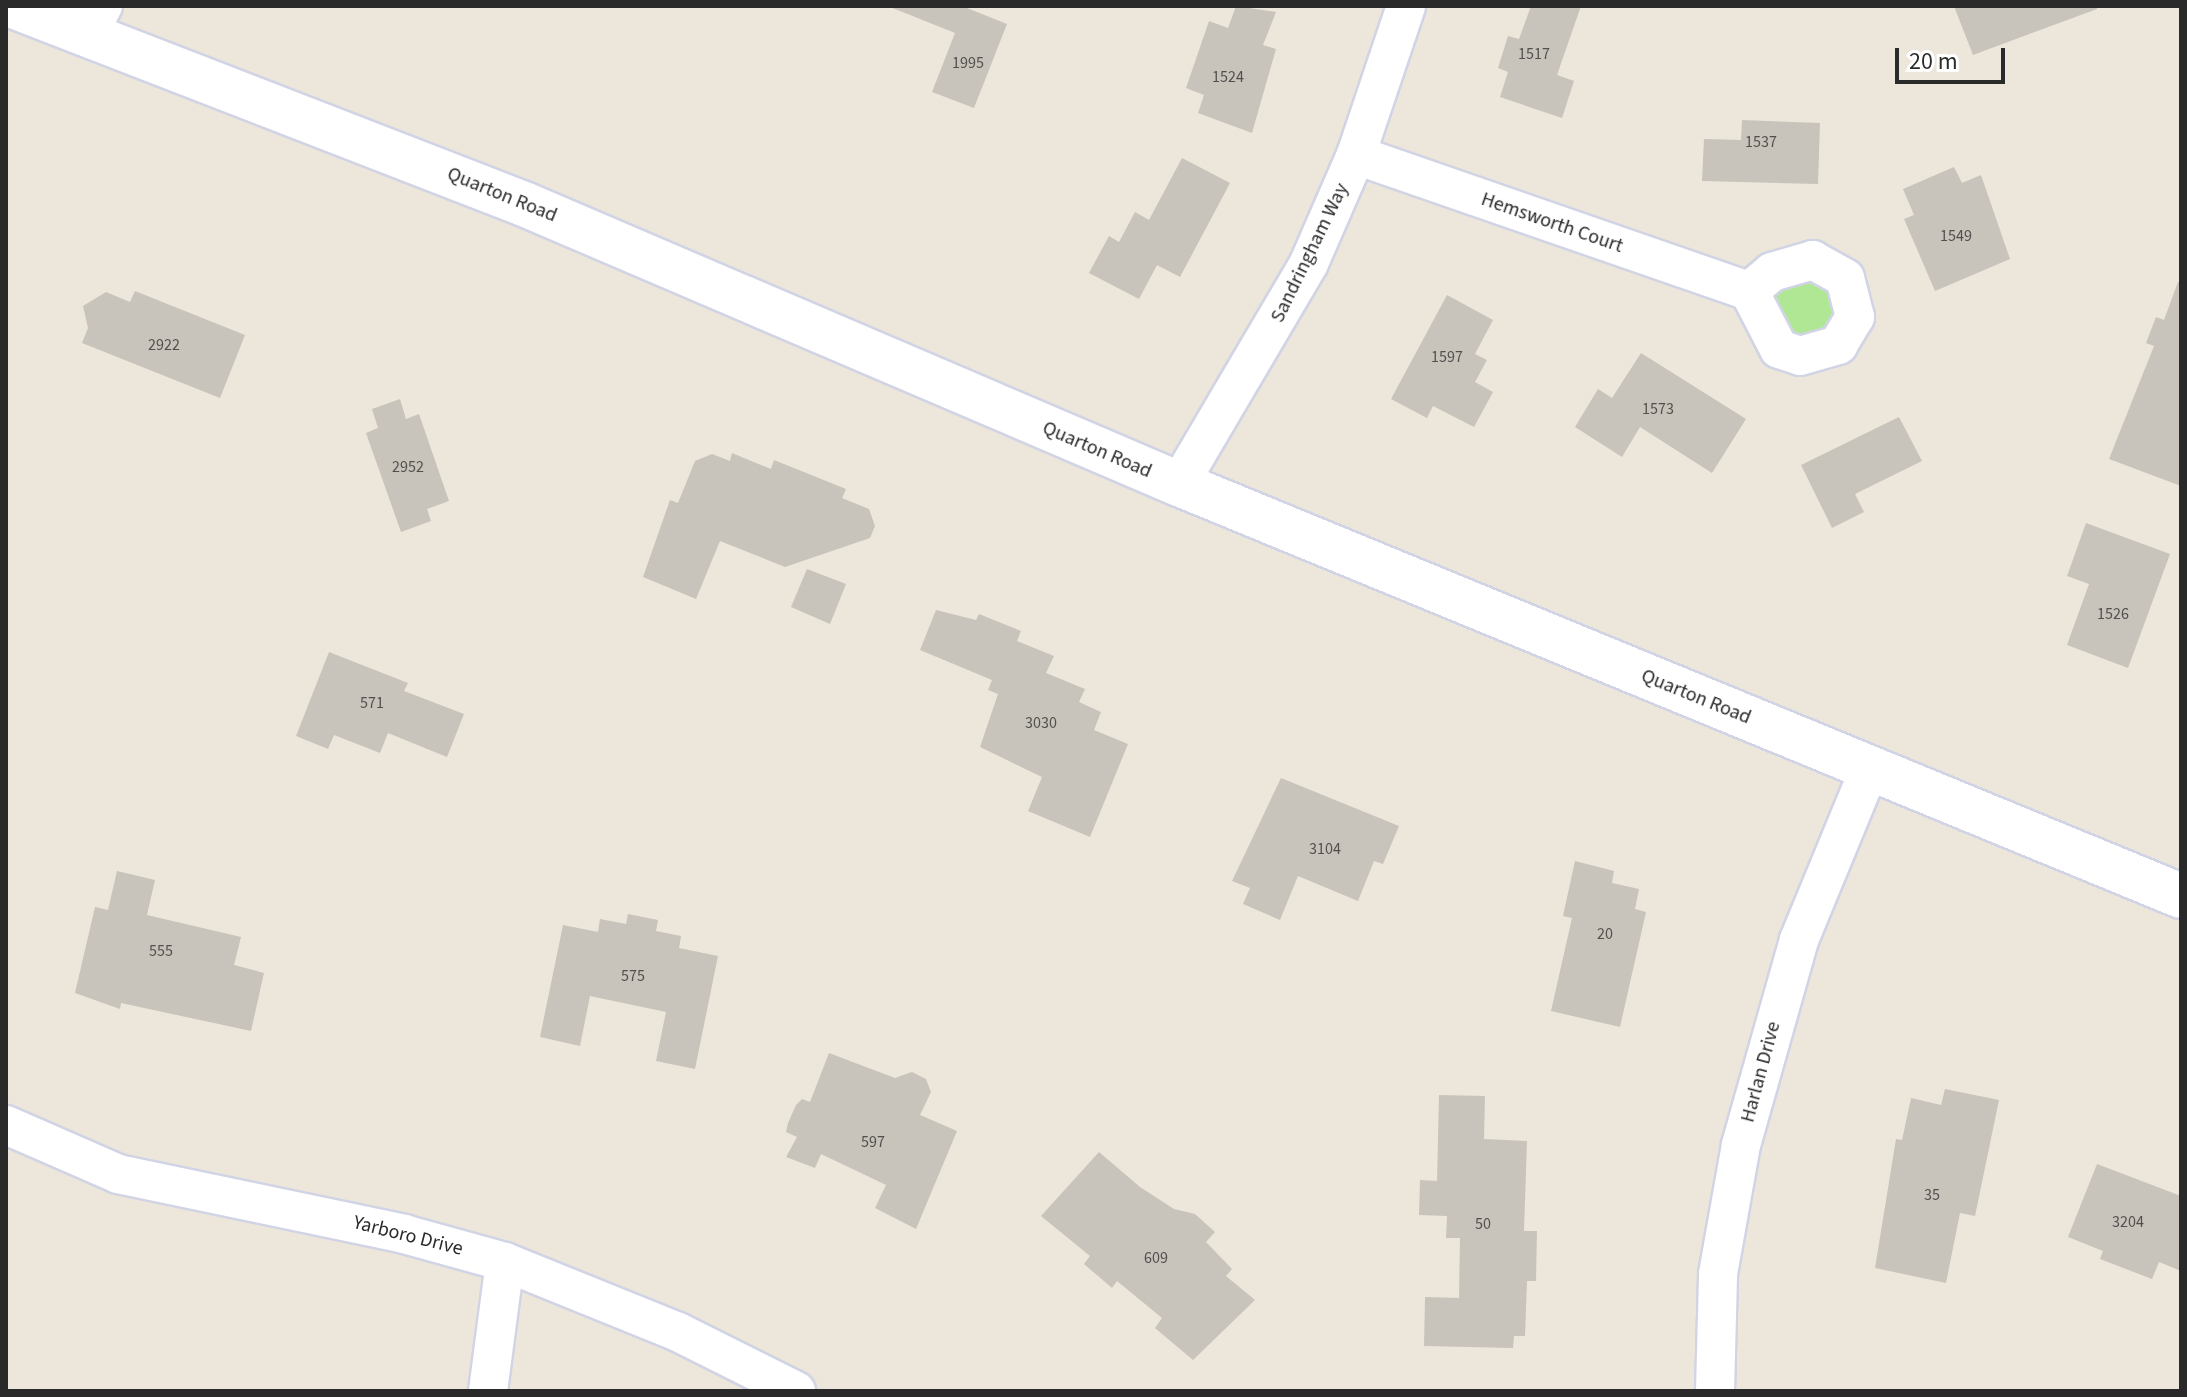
<!DOCTYPE html>
<html>
<head>
<meta charset="utf-8">
<style>
  body { margin:0 }
  #map { position:relative; width:2187px; height:1397px; overflow:hidden; background:#ede6db; font-family:"Source Sans 3",sans-serif }
  div>[style] { position:absolute }
  .green>* { inset:0; background:#afe795 }
  .building>* { inset:0; background:#c8c3bb }
  .roads { filter:drop-shadow(2px 0 #d1d4e4) drop-shadow(-2px 0 #d1d4e4) drop-shadow(0 2px #d1d4e4) drop-shadow(0 -2px #d1d4e4) }
  .minor>* { height:38px; margin:-19px; padding:0 19px; transform-origin:19px; border-radius:19px; background:#fff }
  .tertiary>* { height:44px; margin:-22px; padding:0 22px; transform-origin:22px; border-radius:22px; background:#fff }
  span { translate:-50% -50%; white-space:nowrap; text-align:center; line-height:1.15; -webkit-text-stroke:8px #fff; paint-order:stroke }
  .number-label { font-size:16px; color:#52504e }
  .number-label span { -webkit-text-stroke-width:0 }
  .street-label { font-size:20px; color:#2a2a2a }
  .frame { position:absolute; inset:0; border:8px solid #2a2a2a; pointer-events:none }
  .scale { position:absolute; left:1895px; top:48px; width:110px; height:36px; box-sizing:border-box; border:4px solid #2a2a2a; border-top:0; padding-left:10px; font-size:24px; line-height:28px; white-space:nowrap; color:#2a2a2a; -webkit-text-stroke:6px #fff; paint-order:stroke }
</style>
</head>
<body>
<div id="map">
  <div class="green">
    <i style="clip-path:polygon(1808px 278px,1830px 287px,1838px 307px,1832px 327px,1800px 338px,1788px 332px,1771px 300px,1774px 292px)"></i>
  </div>
  <div class="building">
    <i style="clip-path:polygon(962px 6px,1007px 24px,974px 108px,932px 92px,955px 33px,890px 7px)"></i>
    <i style="clip-path:polygon(1236px 6px,1276px 12px,1263px 45px,1276px 49px,1252px 133px,1198px 113px,1204px 95px,1186px 88px,1209px 21px,1228px 28px)"></i>
    <i style="clip-path:polygon(1531px 6px,1581px 6px,1557px 75px,1574px 81px,1562px 118px,1500px 97px,1508px 72px,1498px 68px,1508px 36px,1519px 39px)"></i>
    <i style="clip-path:polygon(1954px 6px,2097px 6px,2097px 9px,1973px 55px)"></i>
    <i style="clip-path:polygon(1742px 120px,1820px 123px,1818px 184px,1702px 181px,1704px 139px,1741px 140px)"></i>
    <i style="clip-path:polygon(1182px 158px,1230px 183px,1180px 277px,1157px 265px,1139px 299px,1089px 273px,1109px 236px,1119px 242px,1135px 212px,1149px 220px)"></i>
    <i style="clip-path:polygon(1954px 167px,1962px 183px,1981px 175px,2010px 259px,1935px 291px,1904px 219px,1914px 215px,1903px 189px)"></i>
    <i style="clip-path:polygon(2178px 282px,2181px 283px,2181px 486px,2109px 459px,2154px 346px,2146px 343px,2156px 317px,2164px 320px)"></i>
    <i style="clip-path:polygon(135px 291px,245px 335px,220px 398px,82px 343px,88px 328px,83px 306px,106px 292px,130px 302px)"></i>
    <i style="clip-path:polygon(1447px 295px,1493px 320px,1475px 354px,1487px 360px,1475px 382px,1493px 392px,1474px 427px,1433px 406px,1427px 418px,1391px 399px)"></i>
    <i style="clip-path:polygon(1641px 353px,1746px 419px,1712px 473px,1640px 427px,1622px 457px,1575px 427px,1598px 389px,1612px 398px)"></i>
    <i style="clip-path:polygon(400px 399px,406px 419px,419px 414px,449px 501px,427px 509px,431px 521px,401px 532px,366px 433px,378px 428px,372px 409px)"></i>
    <i style="clip-path:polygon(1899px 417px,1922px 461px,1855px 494px,1864px 512px,1832px 528px,1801px 465px)"></i>
    <i style="clip-path:polygon(732px 453px,771px 469px,774px 460px,846px 489px,842px 498px,869px 509px,875px 526px,870px 538px,785px 567px,720px 541px,696px 599px,643px 577px,670px 500px,678px 503px,695px 461px,712px 454px,730px 461px)"></i>
    <i style="clip-path:polygon(2086px 523px,2170px 554px,2128px 668px,2067px 645px,2089px 584px,2067px 576px)"></i>
    <i style="clip-path:polygon(807px 569px,846px 584px,830px 624px,791px 607px)"></i>
    <i style="clip-path:polygon(936px 610px,976px 620px,979px 614px,1021px 631px,1017px 641px,1054px 656px,1046px 673px,1085px 689px,1079px 702px,1101px 712px,1094px 730px,1128px 744px,1090px 837px,1028px 811px,1042px 777px,980px 747px,998px 694px,988px 690px,992px 680px,920px 650px)"></i>
    <i style="clip-path:polygon(329px 652px,408px 683px,404px 691px,464px 714px,447px 757px,388px 733px,380px 753px,334px 735px,328px 749px,296px 736px)"></i>
    <i style="clip-path:polygon(1281px 778px,1399px 826px,1383px 864px,1374px 861px,1358px 901px,1298px 876px,1280px 920px,1243px 904px,1250px 888px,1232px 881px)"></i>
    <i style="clip-path:polygon(1575px 861px,1614px 871px,1612px 883px,1639px 889px,1635px 909px,1646px 912px,1620px 1027px,1551px 1011px,1572px 918px,1563px 916px)"></i>
    <i style="clip-path:polygon(117px 871px,155px 880px,147px 915px,241px 937px,234px 965px,264px 973px,251px 1031px,121px 1003px,120px 1009px,75px 993px,95px 907px,108px 910px)"></i>
    <i style="clip-path:polygon(628px 914px,658px 920px,656px 931px,681px 936px,679px 948px,718px 956px,695px 1069px,656px 1061px,666px 1012px,590px 996px,580px 1046px,540px 1037px,563px 925px,598px 932px,600px 919px,626px 924px)"></i>
    <i style="clip-path:polygon(829px 1053px,895px 1078px,912px 1072px,926px 1079px,931px 1092px,920px 1115px,957px 1131px,916px 1229px,875px 1208px,886px 1185px,821px 1154px,815px 1168px,786px 1157px,797px 1137px,786px 1132px,788px 1123px,796px 1105px,802px 1099px,810px 1102px)"></i>
    <i style="clip-path:polygon(1945px 1089px,1999px 1100px,1975px 1216px,1960px 1213px,1946px 1283px,1875px 1268px,1896px 1139px,1902px 1140px,1911px 1098px,1941px 1105px)"></i>
    <i style="clip-path:polygon(1439px 1095px,1485px 1096px,1484px 1139px,1527px 1141px,1524px 1231px,1537px 1231px,1536px 1281px,1527px 1281px,1525px 1336px,1514px 1336px,1513px 1348px,1424px 1346px,1425px 1297px,1459px 1298px,1460px 1238px,1446px 1238px,1447px 1216px,1419px 1215px,1420px 1180px,1437px 1181px)"></i>
    <i style="clip-path:polygon(1099px 1152px,1140px 1187px,1174px 1209px,1195px 1214px,1215px 1232px,1206px 1242px,1232px 1269px,1226px 1276px,1255px 1300px,1193px 1360px,1155px 1328px,1162px 1318px,1117px 1281px,1112px 1288px,1084px 1264px,1090px 1256px,1041px 1216px)"></i>
    <i style="clip-path:polygon(2097px 1164px,2181px 1196px,2181px 1271px,2159px 1262px,2152px 1279px,2100px 1259px,2103px 1251px,2068px 1237px)"></i>
  </div>
  <div class="roads">
    <div class="minor">
      <i style="left:88px;top:35px;width:33px;rotate:-63deg"></i>
      <i style="left:1356px;top:155px;width:416px;rotate:19.1deg"></i>
      <i style="left:1749px;top:291px;width:65px;rotate:62.7deg"></i>
      <i style="left:1779px;top:349px;width:22px;rotate:18deg"></i>
      <i style="left:1800px;top:356px;width:40px;rotate:-16deg"></i>
      <i style="left:1838px;top:345px;width:33px;rotate:-59deg"></i>
      <i style="left:1855px;top:317px;width:40px;rotate:-104.4deg"></i>
      <i style="left:1845px;top:278px;width:37px;rotate:-151deg"></i>
      <i style="left:1813px;top:260px;width:43px;rotate:163.7deg"></i>
      <i style="left:1772px;top:272px;width:30px;rotate:140deg"></i>
      <i style="left:1179px;top:484px;width:256px;rotate:-59.5deg"></i>
      <i style="left:1309px;top:263px;width:118px;rotate:-66.5deg"></i>
      <i style="left:1356px;top:155px;width:157px;rotate:-71.4deg"></i>
      <i style="left:6px;top:1125px;width:122px;rotate:23.6deg"></i>
      <i style="left:118px;top:1174px;width:292px;rotate:11.8deg"></i>
      <i style="left:404px;top:1234px;width:105px;rotate:15.5deg"></i>
      <i style="left:505px;top:1262px;width:187px;rotate:22deg"></i>
      <i style="left:678px;top:1332px;width:132px;rotate:26.6deg"></i>
      <i style="left:488px;top:1391px;width:130px;rotate:-82.5deg"></i>
      <i style="left:1715px;top:1391px;width:117px;rotate:-88.5deg"></i>
      <i style="left:1718px;top:1274px;width:131px;rotate:-79.9deg"></i>
      <i style="left:1741px;top:1145px;width:213px;rotate:-74.2deg"></i>
      <i style="left:1799px;top:940px;width:186px;rotate:-67.6deg"></i>
    </div>
    <div class="tertiary">
      <i style="left:13px;top:6px;width:548px;rotate:21.18deg"></i>
      <i style="left:524px;top:204px;width:712px;rotate:23.15deg"></i>
      <i style="left:1179px;top:484px;width:1083px;rotate:22.35deg"></i>
    </div>
  </div>
  <div class="number-label">
    <span style="left:1534px;top:54px">1517</span>
    <span style="left:968px;top:63px">1995</span>
    <span style="left:1228px;top:77px">1524</span>
    <span style="left:1761px;top:142px">1537</span>
    <span style="left:1956px;top:236px">1549</span>
    <span style="left:164px;top:345px">2922</span>
    <span style="left:1447px;top:357px">1597</span>
    <span style="left:1658px;top:409px">1573</span>
    <span style="left:408px;top:467px">2952</span>
    <span style="left:2113px;top:614px">1526</span>
    <span style="left:372px;top:703px">571</span>
    <span style="left:1041px;top:723px">3030</span>
    <span style="left:1325px;top:849px">3104</span>
    <span style="left:1605px;top:934px">20</span>
    <span style="left:161px;top:951px">555</span>
    <span style="left:633px;top:976px">575</span>
    <span style="left:873px;top:1142px">597</span>
    <span style="left:1932px;top:1195px">35</span>
    <span style="left:2128px;top:1222px">3204</span>
    <span style="left:1483px;top:1224px">50</span>
    <span style="left:1156px;top:1258px">609</span>
  </div>
  <div class="street-label">
    <span style="left:502px;top:195px;rotate:22deg">Quarton Road</span>
    <span style="left:1552px;top:223px;rotate:19deg">Hemsworth Court</span>
    <span style="left:1310px;top:253px;rotate:-64deg">Sandringham Way</span>
    <span style="left:1097px;top:450px;rotate:23deg">Quarton Road</span>
    <span style="left:1696px;top:697px;rotate:22deg">Quarton Road</span>
    <span style="left:1761px;top:1072px;rotate:-75deg">Harlan Drive</span>
    <span style="left:408px;top:1236px;rotate:14deg">Yarboro Drive</span>
  </div>
  <div class="frame"></div>
  <div class="scale">20 m</div>
</div>
</body>
</html>
